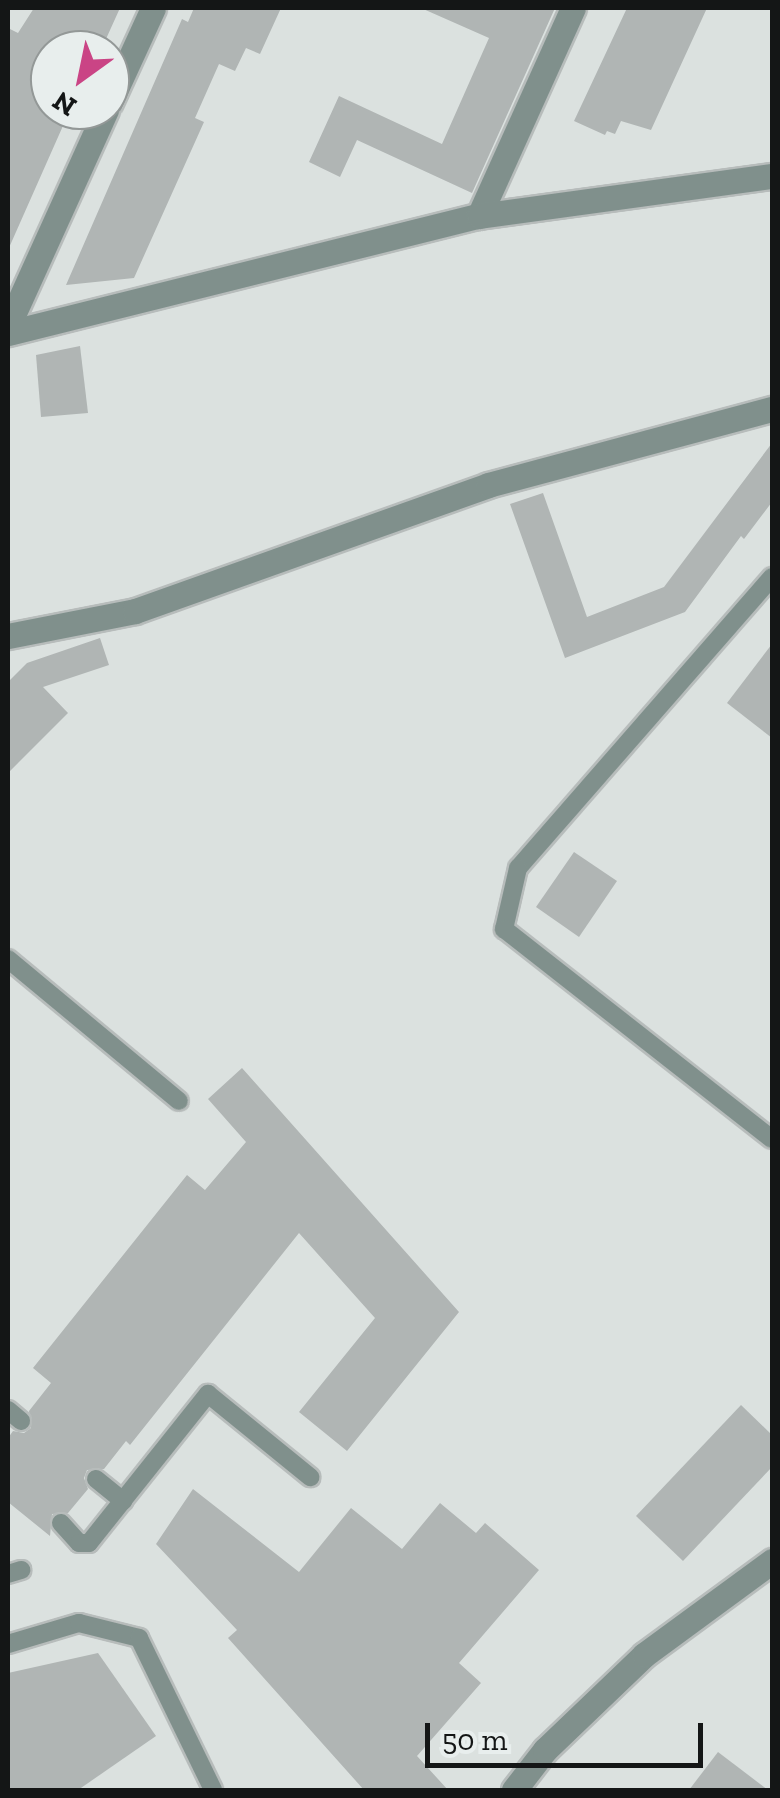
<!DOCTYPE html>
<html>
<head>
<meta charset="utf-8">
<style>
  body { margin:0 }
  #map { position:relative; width:780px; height:1798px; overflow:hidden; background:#dbe1df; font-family:"Zilla Slab",serif }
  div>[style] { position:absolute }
  .building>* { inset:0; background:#b0b5b4 }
  .roads { filter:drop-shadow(2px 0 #b7bcbb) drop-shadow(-2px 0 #b7bcbb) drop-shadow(0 2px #b7bcbb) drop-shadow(0 -2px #b7bcbb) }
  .service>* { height:18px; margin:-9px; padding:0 9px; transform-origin:9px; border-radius:9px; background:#80908c }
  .minor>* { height:25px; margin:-12.5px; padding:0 12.5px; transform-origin:12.5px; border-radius:12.5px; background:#80908c }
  span { translate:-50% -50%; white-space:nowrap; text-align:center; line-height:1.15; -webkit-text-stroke:9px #e8eeed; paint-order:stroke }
  .frame { position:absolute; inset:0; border:10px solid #141616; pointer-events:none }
  .north { position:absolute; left:30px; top:30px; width:100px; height:100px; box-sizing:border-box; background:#e8eeed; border:2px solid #939897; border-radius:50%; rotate:213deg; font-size:28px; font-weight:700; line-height:40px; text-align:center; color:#141616 }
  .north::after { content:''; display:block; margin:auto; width:35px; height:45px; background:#ca4485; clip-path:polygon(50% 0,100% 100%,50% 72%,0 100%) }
  .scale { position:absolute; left:425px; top:1723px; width:278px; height:45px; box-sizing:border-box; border:5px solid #141616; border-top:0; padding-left:12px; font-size:30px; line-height:35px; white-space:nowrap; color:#141616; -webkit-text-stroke:8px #e8eeed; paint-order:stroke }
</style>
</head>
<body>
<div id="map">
  <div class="building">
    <i style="clip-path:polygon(34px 8px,120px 8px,101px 50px,50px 50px,50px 110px,70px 110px,8px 250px,8px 28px,18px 33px)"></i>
    <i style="clip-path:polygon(194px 8px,281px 8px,260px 54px,246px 48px,235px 71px,219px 64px,195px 118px,204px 122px,134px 278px,66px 285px,182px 19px,188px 22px)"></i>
    <i style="clip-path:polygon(421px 8px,555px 8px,472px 193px,357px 140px,340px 177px,309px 162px,339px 96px,442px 144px,489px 38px)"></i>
    <i style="clip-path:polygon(627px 8px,707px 8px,651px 130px,621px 121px,615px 134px,607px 131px,605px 135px,574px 121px)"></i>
    <i style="clip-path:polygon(80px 346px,88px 413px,41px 417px,36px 355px)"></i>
    <i style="clip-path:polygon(772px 443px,772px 502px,744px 539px,741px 536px,685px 612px,565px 658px,510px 504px,543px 493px,587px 617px,664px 587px)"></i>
    <i style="clip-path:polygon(100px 638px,109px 665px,43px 687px,68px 713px,8px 773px,8px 682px,27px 663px)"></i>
    <i style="clip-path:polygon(772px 644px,772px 738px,727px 703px)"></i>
    <i style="clip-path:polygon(574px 852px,617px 881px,579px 937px,536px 907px)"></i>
    <i style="clip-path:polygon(242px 1068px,459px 1312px,347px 1451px,299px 1412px,375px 1318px,299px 1233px,130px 1445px,126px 1441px,104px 1469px,87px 1470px,84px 1478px,88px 1489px,68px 1513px,52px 1514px,50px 1536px,8px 1502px,8px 1438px,13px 1431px,24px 1433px,31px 1428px,29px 1411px,51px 1383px,33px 1368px,187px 1175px,205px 1190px,246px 1142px,208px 1099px)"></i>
    <i style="clip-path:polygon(741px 1405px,772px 1435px,772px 1467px,683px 1561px,636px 1516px)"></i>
    <i style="clip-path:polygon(193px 1489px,299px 1572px,351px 1508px,402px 1549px,440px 1503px,476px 1533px,485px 1523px,539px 1570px,459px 1663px,481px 1683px,417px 1756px,448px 1790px,364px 1790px,228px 1638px,237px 1630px,156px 1544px)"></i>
    <i style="clip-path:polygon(98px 1653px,156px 1736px,78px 1790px,8px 1790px,8px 1673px)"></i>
    <i style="clip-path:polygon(718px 1752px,768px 1790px,689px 1790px)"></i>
  </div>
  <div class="roads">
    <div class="service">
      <i style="left:772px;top:577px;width:386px;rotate:131.1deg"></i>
      <i style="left:518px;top:868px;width:63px;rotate:102.9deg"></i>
      <i style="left:504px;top:929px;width:340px;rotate:38.1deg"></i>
      <i style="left:8px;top:959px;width:222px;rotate:39.7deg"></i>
      <i style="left:8px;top:1410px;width:17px;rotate:40deg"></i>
      <i style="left:96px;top:1479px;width:35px;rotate:39deg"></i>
      <i style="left:61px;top:1523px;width:27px;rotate:48deg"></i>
      <i style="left:79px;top:1543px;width:10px"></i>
      <i style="left:89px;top:1543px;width:191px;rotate:-51.4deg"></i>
      <i style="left:208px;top:1394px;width:132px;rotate:39.1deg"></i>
      <i style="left:8px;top:1574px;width:14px;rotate:-17deg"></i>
      <i style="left:8px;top:1644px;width:74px;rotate:-16.5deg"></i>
      <i style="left:79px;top:1623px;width:62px;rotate:14deg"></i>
      <i style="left:139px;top:1638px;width:169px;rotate:64deg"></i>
    </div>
    <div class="minor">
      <i style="left:110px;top:102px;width:103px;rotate:-65.4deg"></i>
      <i style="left:479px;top:216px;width:228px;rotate:-65.7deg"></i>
      <i style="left:8px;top:326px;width:237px;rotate:-65.6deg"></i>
      <i style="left:8px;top:333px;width:485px;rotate:-14deg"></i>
      <i style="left:479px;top:216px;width:296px;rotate:-7.8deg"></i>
      <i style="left:8px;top:636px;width:129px;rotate:-11.1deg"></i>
      <i style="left:135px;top:611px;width:375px;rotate:-19.6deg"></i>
      <i style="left:488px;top:485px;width:294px;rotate:-15deg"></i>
      <i style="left:514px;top:1790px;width:51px;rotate:-52.2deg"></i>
      <i style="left:545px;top:1750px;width:137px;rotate:-43.8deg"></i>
      <i style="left:644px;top:1655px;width:159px;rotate:-36.3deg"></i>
    </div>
  </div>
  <div class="frame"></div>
  <div class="north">N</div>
  <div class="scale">50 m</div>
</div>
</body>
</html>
